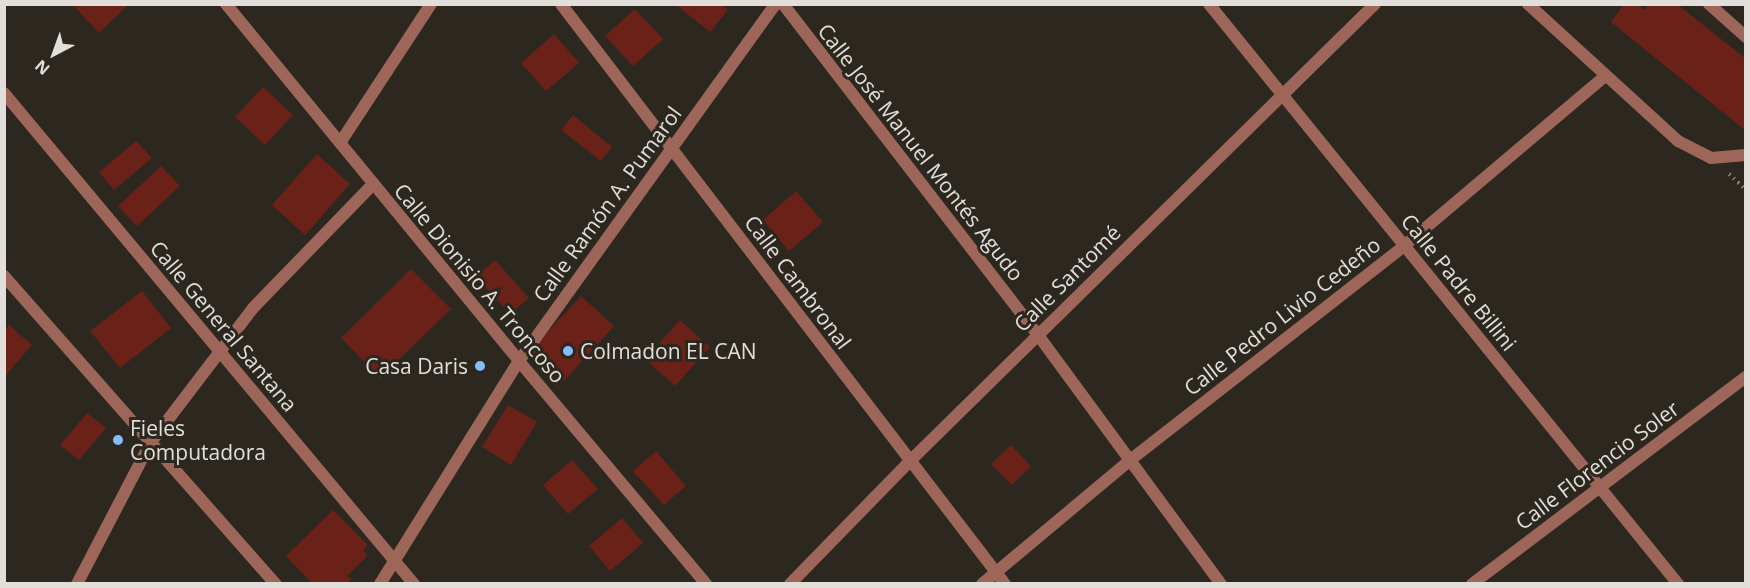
<!DOCTYPE html>
<html>
<head>
<meta charset="utf-8">
<style>
  body { margin:0 }
  #map { position:relative; width:1750px; height:588px; overflow:hidden; background:#2c2820; font-family:"Open Sans",sans-serif }
  div>[style] { position:absolute }
  .building>* { inset:0; background:#6a2118 }
  .path>* { height:4px; margin-top:-2px; transform-origin:0; background:repeating-linear-gradient(90deg,#84817a 0 1.5px,transparent 0 6px) }
  .lane>* { height:12px; margin:-6px; padding:0 6px; transform-origin:6px; border-radius:6px; background:#9d6658 }
  .street>* { height:12px; margin:-6px; padding:0 6px; transform-origin:6px; border-radius:6px; background:#9d6658 }
  .dots>* { width:16px; height:16px; translate:-50% -50%; box-sizing:border-box; border:3px solid #2c2820; border-radius:50% }
  span { translate:-50% -50%; white-space:nowrap; text-align:center; line-height:1.15; -webkit-text-stroke:6px #2c2820; paint-order:stroke }
  .street-label { font-size:21px; color:#e2dfda }
  .poi-label { font-size:21px; color:#e2dfda }
  .left { translate:0 -50%; text-align:left }
  .right { translate:-100% -50%; text-align:right }
  .frame { position:absolute; inset:0; border:6px solid #e2dfda; pointer-events:none }
  .north { position:absolute; left:24px; top:24px; width:60px; height:60px; -webkit-text-stroke:4px #2c2820; paint-order:stroke; rotate:221deg; font-size:16px; font-weight:700; line-height:24px; text-align:center; color:#e2dfda }
  .north::after { content:''; display:block; margin:auto; width:21px; height:27px; background:#e2dfda; clip-path:polygon(50% 0,100% 100%,50% 72%,0 100%) }
</style>
</head>
<body>
<div id="map">
  <div class="building">
    <i style="clip-path:polygon(72px 4px,129px 4px,99px 33px)"></i>
    <i style="clip-path:polygon(675px 4px,721px 4px,728px 10px,710px 32px)"></i>
    <i style="clip-path:polygon(1624px 4px,1637px 4px,1644px 10px,1649px 4px,1677px 4px,1746px 59px,1746px 131px,1611px 22px)"></i>
    <i style="clip-path:polygon(635px 9px,663px 39px,633px 66px,605px 36px)"></i>
    <i style="clip-path:polygon(554px 34px,579px 63px,546px 91px,521px 63px)"></i>
    <i style="clip-path:polygon(263px 87px,293px 115px,265px 145px,235px 117px)"></i>
    <i style="clip-path:polygon(573px 115px,612px 147px,601px 161px,561px 130px)"></i>
    <i style="clip-path:polygon(136px 141px,152px 158px,114px 190px,99px 172px)"></i>
    <i style="clip-path:polygon(317px 154px,350px 184px,305px 235px,272px 205px)"></i>
    <i style="clip-path:polygon(161px 166px,180px 186px,137px 226px,118px 206px)"></i>
    <i style="clip-path:polygon(796px 191px,823px 222px,789px 251px,763px 220px)"></i>
    <i style="clip-path:polygon(495px 260px,529px 298px,510px 314px,476px 277px)"></i>
    <i style="clip-path:polygon(411px 269px,451px 309px,380px 378px,341px 338px)"></i>
    <i style="clip-path:polygon(142px 291px,171px 328px,120px 368px,90px 331px)"></i>
    <i style="clip-path:polygon(581px 296px,614px 326px,563px 382px,530px 351px)"></i>
    <i style="clip-path:polygon(680px 320px,710px 347px,675px 386px,645px 359px)"></i>
    <i style="clip-path:polygon(9px 325px,32px 345px,4px 377px,4px 330px)"></i>
    <i style="clip-path:polygon(508px 405px,537px 422px,511px 465px,482px 447px)"></i>
    <i style="clip-path:polygon(87px 413px,106px 428px,79px 460px,60px 445px)"></i>
    <i style="clip-path:polygon(1011px 445px,1031px 466px,1012px 485px,991px 464px)"></i>
    <i style="clip-path:polygon(656px 451px,686px 486px,664px 505px,633px 471px)"></i>
    <i style="clip-path:polygon(572px 460px,598px 489px,568px 514px,543px 485px)"></i>
    <i style="clip-path:polygon(333px 510px,368px 545px,363px 550px,368px 555px,347px 576px,351px 579px,347px 584px,313px 584px,286px 556px)"></i>
    <i style="clip-path:polygon(622px 518px,643px 543px,610px 571px,589px 546px)"></i>
  </div>
  <div class="path">
    <i style="left:1729px;top:174px;width:23px;rotate:43deg"></i>
  </div>
  <div class="lane">
    <i style="left:1709px;top:4px;width:50px;rotate:41.7deg"></i>
  </div>
  <div class="street">
    <i style="left:226px;top:4px;width:462px;rotate:50.6deg"></i>
    <i style="left:519px;top:361px;width:291px;rotate:50deg"></i>
    <i style="left:561px;top:4px;width:730px;rotate:52.57deg"></i>
    <i style="left:783px;top:4px;width:418px;rotate:52.4deg"></i>
    <i style="left:1038px;top:335px;width:309px;rotate:53.7deg"></i>
    <i style="left:1209px;top:4px;width:746px;rotate:51.04deg"></i>
    <i style="left:1528px;top:4px;width:203px;rotate:42.4deg"></i>
    <i style="left:1678px;top:141px;width:37px;rotate:27deg"></i>
    <i style="left:1711px;top:158px;width:35px;rotate:-5deg"></i>
    <i style="left:4px;top:93px;width:640px;rotate:50.14deg"></i>
    <i style="left:340px;top:143px;width:166px;rotate:-56.8deg"></i>
    <i style="left:4px;top:276px;width:411px;rotate:48.6deg"></i>
    <i style="left:77px;top:584px;width:160px;rotate:-62.5deg"></i>
    <i style="left:151px;top:442px;width:168px;rotate:-52.7deg"></i>
    <i style="left:253px;top:308px;width:173px;rotate:-45.9deg"></i>
    <i style="left:380px;top:584px;width:263px;rotate:-58.1deg"></i>
    <i style="left:519px;top:361px;width:440px;rotate:-54.3deg"></i>
    <i style="left:790px;top:584px;width:172px;rotate:-45.7deg"></i>
    <i style="left:910px;top:461px;width:652px;rotate:-44.5deg"></i>
    <i style="left:982px;top:584px;width:192px;rotate:-39.9deg"></i>
    <i style="left:1129px;top:461px;width:349px;rotate:-38deg"></i>
    <i style="left:1404px;top:246px;width:263px;rotate:-40.2deg"></i>
    <i style="left:1472px;top:584px;width:343px;rotate:-37.1deg"></i>
  </div>
  <div class="dots">
    <i style="left:568px;top:351px;background:#87bbfb"></i>
    <i style="left:480px;top:366px;background:#87bbfb"></i>
    <i style="left:118px;top:440px;background:#87bbfb"></i>
  </div>
  <div class="street-label">
    <span style="left:921px;top:152px;rotate:52deg">Calle José Manuel Montés Agudo</span>
    <span style="left:607px;top:204px;rotate:-54deg">Calle Ramón A. Pumarol</span>
    <span style="left:1067px;top:278px;rotate:-45deg">Calle Santomé</span>
    <span style="left:798px;top:282px;rotate:53deg">Calle Cambronal</span>
    <span style="left:1459px;top:282px;rotate:51deg">Calle Padre Billini</span>
    <span style="left:480px;top:283px;rotate:50deg">Calle Dionisio A. Troncoso</span>
    <span style="left:1282px;top:316px;rotate:-38deg">Calle Pedro Livio Cedeño</span>
    <span style="left:224px;top:326px;rotate:50deg">Calle General Santana</span>
    <span style="left:1597px;top:465px;rotate:-37deg">Calle Florencio Soler</span>
  </div>
  <div class="poi-label">
    <span class="left" style="left:580px;top:351px">Colmadon EL CAN</span>
    <span class="right" style="left:468px;top:366px">Casa Daris</span>
    <span class="left" style="left:130px;top:440px">Fieles<br>Computadora</span>
  </div>
  <div class="frame"></div>
  <div class="north">N</div>
</div>
</body>
</html>
